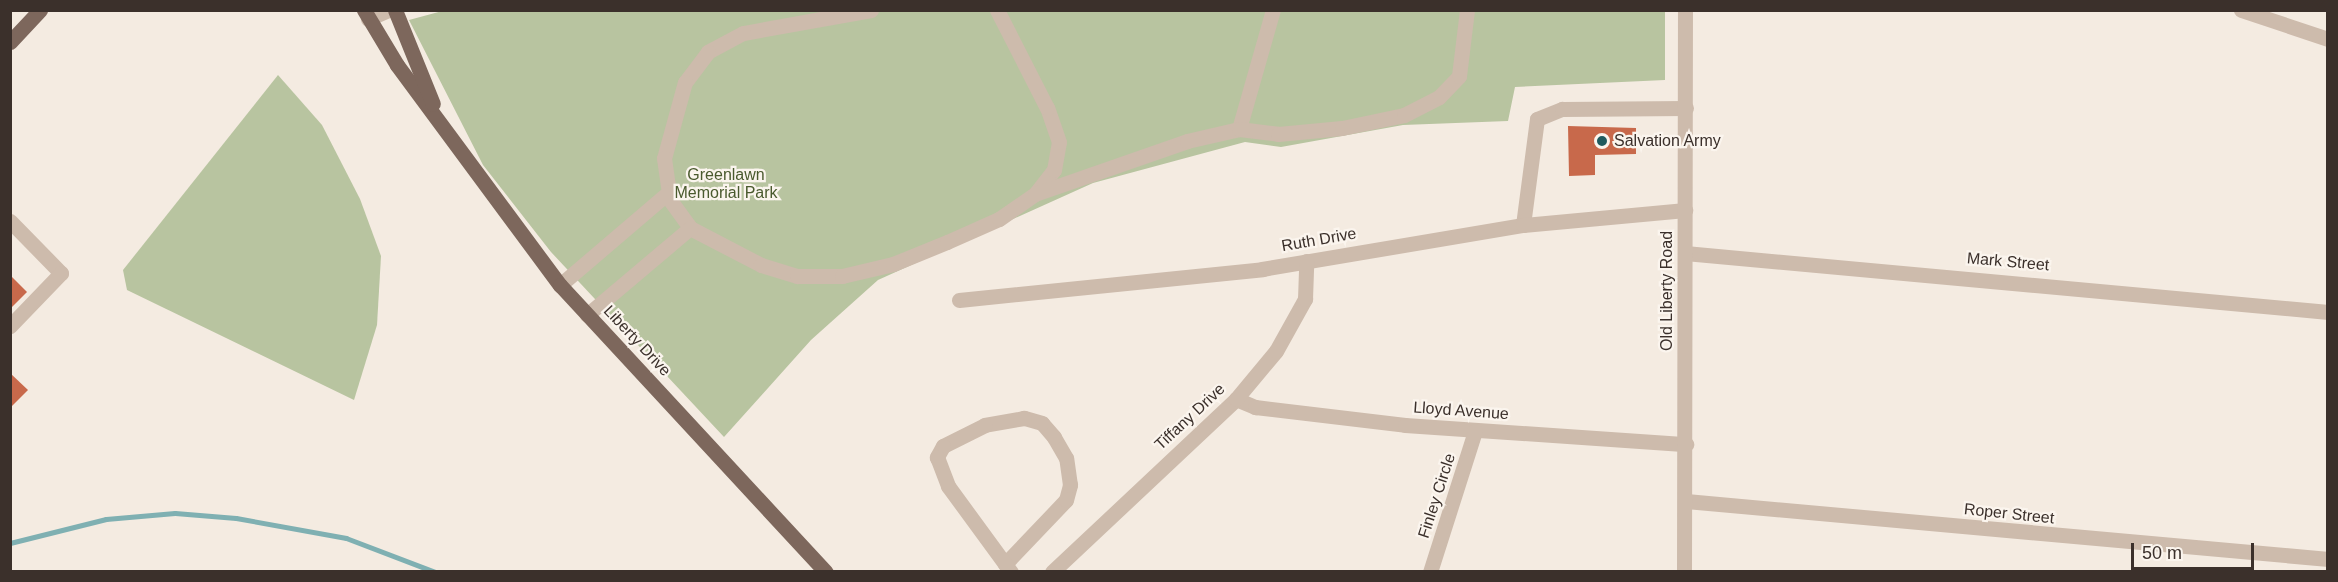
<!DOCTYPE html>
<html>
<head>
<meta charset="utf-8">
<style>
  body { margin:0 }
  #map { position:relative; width:2338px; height:582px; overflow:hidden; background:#f4ebe1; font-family:Helvetica,sans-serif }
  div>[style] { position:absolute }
  .green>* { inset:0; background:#b8c4a0 }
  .stream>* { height:5px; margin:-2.5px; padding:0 2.5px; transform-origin:2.5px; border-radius:2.5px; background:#7fb0b2 }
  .building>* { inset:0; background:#c8694b }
  .minor>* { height:15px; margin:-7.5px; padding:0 7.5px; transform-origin:7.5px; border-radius:7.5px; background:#cdbbac }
  .major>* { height:15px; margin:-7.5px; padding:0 7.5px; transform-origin:7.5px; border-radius:7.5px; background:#7d675c }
  .dots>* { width:16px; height:16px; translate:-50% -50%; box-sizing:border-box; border:3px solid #fbf5ee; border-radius:50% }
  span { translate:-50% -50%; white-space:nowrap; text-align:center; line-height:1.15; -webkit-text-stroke:4.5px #fbf5ee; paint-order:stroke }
  .poi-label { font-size:16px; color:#3b302b }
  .left { translate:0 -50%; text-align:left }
  .park-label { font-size:16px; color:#4a5a2e }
  .street-label { font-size:16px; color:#3b302b }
  .frame { position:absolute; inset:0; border:12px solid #3b302b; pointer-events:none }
  .scale { position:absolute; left:2131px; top:543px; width:123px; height:27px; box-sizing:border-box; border:3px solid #3b302b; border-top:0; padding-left:8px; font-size:18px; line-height:21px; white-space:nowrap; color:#3b302b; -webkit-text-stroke:4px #fbf5ee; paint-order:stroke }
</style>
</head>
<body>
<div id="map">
  <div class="green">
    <i style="clip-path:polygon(446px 10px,1665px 10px,1665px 80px,1515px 87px,1508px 121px,1403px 125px,1281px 147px,1245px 142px,1093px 183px,878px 280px,811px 340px,724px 437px,551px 252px,483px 165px,409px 20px)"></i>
    <i style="clip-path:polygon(278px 75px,322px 125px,360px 199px,381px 256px,377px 325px,354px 400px,127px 290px,123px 270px)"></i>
  </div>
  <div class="stream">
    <i style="left:10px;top:543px;width:99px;rotate:-14deg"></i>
    <i style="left:106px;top:519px;width:69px;rotate:-5deg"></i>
    <i style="left:175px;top:513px;width:61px;rotate:4.7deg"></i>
    <i style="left:236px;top:518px;width:112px;rotate:10.3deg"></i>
    <i style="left:346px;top:538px;width:95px;rotate:20.9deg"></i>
  </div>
  <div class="building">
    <i style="clip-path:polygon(1568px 126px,1636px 128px,1636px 154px,1595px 155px,1595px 175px,1569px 176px)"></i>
    <i style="clip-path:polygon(10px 275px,27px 292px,10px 309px)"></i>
    <i style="clip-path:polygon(10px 373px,28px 390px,10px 408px)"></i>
  </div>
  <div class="minor">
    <i style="left:871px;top:10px;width:130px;rotate:169.8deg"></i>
    <i style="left:743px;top:33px;width:40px;rotate:152deg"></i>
    <i style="left:708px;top:52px;width:38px;rotate:127deg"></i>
    <i style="left:685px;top:82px;width:79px;rotate:105.4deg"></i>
    <i style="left:664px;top:158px;width:42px;rotate:81.9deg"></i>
    <i style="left:670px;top:200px;width:34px;rotate:54deg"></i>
    <i style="left:690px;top:228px;width:80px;rotate:27.5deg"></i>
    <i style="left:761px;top:265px;width:38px;rotate:17deg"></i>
    <i style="left:797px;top:276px;width:45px"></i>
    <i style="left:842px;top:276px;width:52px;rotate:-13.2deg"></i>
    <i style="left:893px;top:264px;width:58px;rotate:-22.2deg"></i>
    <i style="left:947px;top:242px;width:57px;rotate:-23.9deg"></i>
    <i style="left:999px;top:219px;width:44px;rotate:-34.8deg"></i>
    <i style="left:1035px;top:194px;width:31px;rotate:-52deg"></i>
    <i style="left:1054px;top:170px;width:28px;rotate:-80deg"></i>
    <i style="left:1059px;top:142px;width:36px;rotate:-109deg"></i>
    <i style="left:1047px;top:108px;width:110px;rotate:-117deg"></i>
    <i style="left:2241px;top:10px;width:92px;rotate:18.4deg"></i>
    <i style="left:368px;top:19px;width:22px;rotate:-24deg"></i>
    <i style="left:1239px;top:129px;width:124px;rotate:-74.1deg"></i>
    <i style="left:1035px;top:194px;width:161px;rotate:-19.2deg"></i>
    <i style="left:1187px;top:141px;width:53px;rotate:-13deg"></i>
    <i style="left:1239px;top:129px;width:39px;rotate:7deg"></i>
    <i style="left:1278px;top:134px;width:64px;rotate:-5.4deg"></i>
    <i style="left:1342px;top:128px;width:63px;rotate:-11.8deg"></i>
    <i style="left:1404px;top:115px;width:39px;rotate:-27deg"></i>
    <i style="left:1439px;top:97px;width:29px;rotate:-46deg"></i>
    <i style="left:1459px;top:76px;width:66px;rotate:-83.1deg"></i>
    <i style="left:10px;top:221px;width:73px;rotate:45.6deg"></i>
    <i style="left:61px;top:273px;width:74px;rotate:133.9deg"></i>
    <i style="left:1523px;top:225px;width:107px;rotate:-82.5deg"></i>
    <i style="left:1537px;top:119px;width:27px;rotate:-22deg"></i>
    <i style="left:1562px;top:109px;width:124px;rotate:-0.5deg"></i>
    <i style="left:1685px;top:253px;width:646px;rotate:5.24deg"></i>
    <i style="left:560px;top:285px;width:143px;rotate:-40.5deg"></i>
    <i style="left:959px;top:300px;width:305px;rotate:-5.8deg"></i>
    <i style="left:1262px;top:269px;width:265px;rotate:-9.6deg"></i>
    <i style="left:1523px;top:225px;width:163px;rotate:-5.3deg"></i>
    <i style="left:587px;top:315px;width:135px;rotate:-40.2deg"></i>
    <i style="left:1236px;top:399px;width:21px;rotate:23deg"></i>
    <i style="left:1255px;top:407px;width:151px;rotate:6.8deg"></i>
    <i style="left:1405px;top:425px;width:282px;rotate:3.9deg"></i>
    <i style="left:1686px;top:501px;width:645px;rotate:5.16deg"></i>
    <i style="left:1005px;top:564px;width:88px;rotate:-46.4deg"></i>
    <i style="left:1066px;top:500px;width:16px;rotate:-75deg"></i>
    <i style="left:1070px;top:485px;width:27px;rotate:-98deg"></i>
    <i style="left:1066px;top:458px;width:24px;rotate:-120deg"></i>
    <i style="left:1054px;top:437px;width:18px;rotate:-131deg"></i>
    <i style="left:1042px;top:423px;width:19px;rotate:-164deg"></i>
    <i style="left:1024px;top:418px;width:40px;rotate:170deg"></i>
    <i style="left:985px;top:425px;width:47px;rotate:153.4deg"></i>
    <i style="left:943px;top:446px;width:13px;rotate:119deg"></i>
    <i style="left:937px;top:457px;width:31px;rotate:69deg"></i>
    <i style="left:948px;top:486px;width:107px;rotate:53.8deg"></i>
    <i style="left:1052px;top:572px;width:253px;rotate:-43.2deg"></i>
    <i style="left:1236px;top:399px;width:62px;rotate:-50.2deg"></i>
    <i style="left:1276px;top:351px;width:60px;rotate:-60.9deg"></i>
    <i style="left:1305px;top:299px;width:38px;rotate:-88deg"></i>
    <i style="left:1430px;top:572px;width:148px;rotate:-72.3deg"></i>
    <i style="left:1684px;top:572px;width:562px;rotate:-89.9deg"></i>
  </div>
  <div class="major">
    <i style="left:364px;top:10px;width:64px;rotate:59deg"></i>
    <i style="left:397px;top:65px;width:274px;rotate:53.5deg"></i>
    <i style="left:560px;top:285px;width:391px;rotate:47.2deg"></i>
    <i style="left:395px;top:10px;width:101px;rotate:68deg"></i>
    <i style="left:10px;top:42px;width:44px;rotate:-46.8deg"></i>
  </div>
  <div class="dots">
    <i style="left:1602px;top:141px;background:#1f5a5e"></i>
  </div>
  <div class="poi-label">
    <span class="left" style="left:1614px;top:141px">Salvation Army</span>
  </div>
  <div class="park-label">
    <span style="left:726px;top:184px">Greenlawn<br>Memorial Park</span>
  </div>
  <div class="street-label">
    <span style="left:1319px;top:240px;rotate:-10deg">Ruth Drive</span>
    <span style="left:2008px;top:262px;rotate:5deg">Mark Street</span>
    <span style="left:1667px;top:291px;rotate:-90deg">Old Liberty Road</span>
    <span style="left:637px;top:341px;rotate:47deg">Liberty Drive</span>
    <span style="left:1461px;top:411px;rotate:4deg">Lloyd Avenue</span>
    <span style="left:1190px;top:417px;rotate:-43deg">Tiffany Drive</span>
    <span style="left:1437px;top:496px;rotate:-72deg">Finley Circle</span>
    <span style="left:2009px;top:514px;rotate:6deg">Roper Street</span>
  </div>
  <div class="frame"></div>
  <div class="scale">50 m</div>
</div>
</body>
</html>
